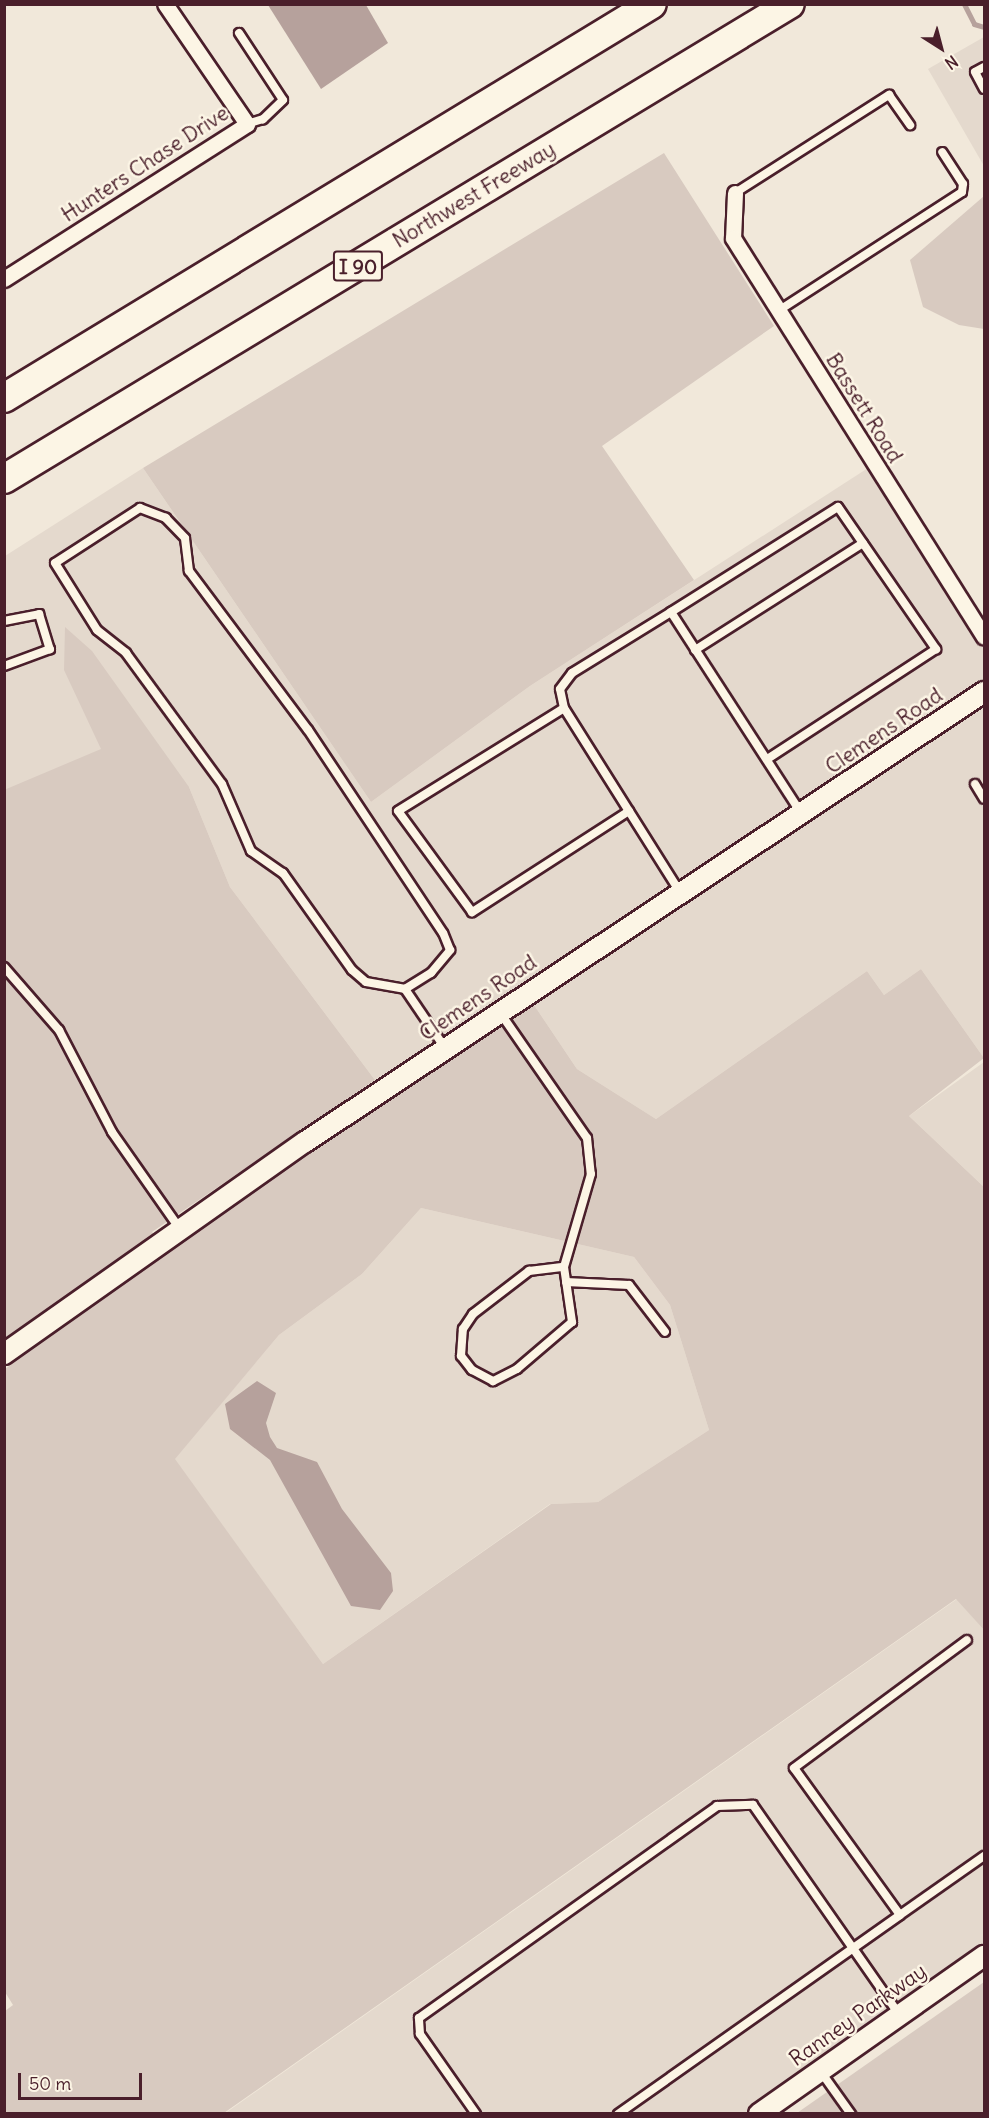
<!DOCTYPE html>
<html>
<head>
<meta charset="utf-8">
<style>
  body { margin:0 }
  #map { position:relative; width:989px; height:2118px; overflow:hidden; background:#f1e8da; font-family:Delius,sans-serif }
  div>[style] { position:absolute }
  .built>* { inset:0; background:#e4d9cd }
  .green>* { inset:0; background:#d8cac0 }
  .water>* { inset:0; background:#b6a19c }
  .stream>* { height:5px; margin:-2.5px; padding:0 2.5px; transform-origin:2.5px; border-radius:2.5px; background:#b6a19c }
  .roads { filter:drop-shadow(2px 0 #4a1f2b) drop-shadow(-2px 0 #4a1f2b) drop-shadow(0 2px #4a1f2b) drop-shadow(0 -2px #4a1f2b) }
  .service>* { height:8px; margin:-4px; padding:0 4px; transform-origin:4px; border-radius:4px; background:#fcf5e5 }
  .minor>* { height:15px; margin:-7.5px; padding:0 7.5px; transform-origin:7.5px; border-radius:7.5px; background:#fcf5e5 }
  .tertiary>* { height:20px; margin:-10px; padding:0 10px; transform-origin:10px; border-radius:10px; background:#fcf5e5 }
  .motorway>* { height:28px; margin:-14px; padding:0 14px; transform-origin:14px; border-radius:14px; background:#fcf5e5 }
  span { translate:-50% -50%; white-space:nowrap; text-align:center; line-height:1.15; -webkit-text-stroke:5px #fcf5e5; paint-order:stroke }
  .shield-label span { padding:2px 4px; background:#fcf5e5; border:2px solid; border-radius:4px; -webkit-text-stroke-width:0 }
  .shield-label { font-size:20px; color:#4a1f2b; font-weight:700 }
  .street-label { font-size:21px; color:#4a1f2b }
  .frame { position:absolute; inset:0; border:6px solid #4a1f2b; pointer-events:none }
  .north { position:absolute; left:911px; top:18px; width:60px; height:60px; -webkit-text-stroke:4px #fcf5e5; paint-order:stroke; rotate:144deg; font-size:16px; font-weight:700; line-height:24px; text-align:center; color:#4a1f2b }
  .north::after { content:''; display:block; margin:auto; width:21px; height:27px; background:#4a1f2b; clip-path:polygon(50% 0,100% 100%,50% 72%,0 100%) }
  .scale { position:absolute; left:18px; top:2073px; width:124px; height:27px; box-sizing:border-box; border:3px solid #4a1f2b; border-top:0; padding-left:8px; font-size:18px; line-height:21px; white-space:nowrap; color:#4a1f2b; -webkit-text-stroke:4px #fcf5e5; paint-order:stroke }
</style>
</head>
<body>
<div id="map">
  <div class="built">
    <i style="clip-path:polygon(984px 37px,984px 166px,928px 69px)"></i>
    <i style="clip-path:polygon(882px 459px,984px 623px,984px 685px,375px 1080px,230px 887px,189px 787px,5px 790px,5px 556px,143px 468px,371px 802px,530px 686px)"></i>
    <i style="clip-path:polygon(984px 704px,984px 1058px,921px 969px,884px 995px,867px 971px,656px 1119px,577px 1069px,530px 999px)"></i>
    <i style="clip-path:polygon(984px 1062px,984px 1187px,909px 1116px)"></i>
    <i style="clip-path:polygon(421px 1208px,634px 1257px,670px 1305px,709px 1430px,598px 1502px,550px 1504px,323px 1664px,174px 1459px,279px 1335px,362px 1274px)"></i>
    <i style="clip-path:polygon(957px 1599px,984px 1630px,984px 1949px,746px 2113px,224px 2114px)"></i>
  </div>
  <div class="green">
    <i style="clip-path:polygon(664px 153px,774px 326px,602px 446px,694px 580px,530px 686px,371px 802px,143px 468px)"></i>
    <i style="clip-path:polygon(984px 196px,984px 329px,959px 325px,923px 307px,910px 260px)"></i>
    <i style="clip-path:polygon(65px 627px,92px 651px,189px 787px,230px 887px,375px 1080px,152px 1232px,161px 1243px,46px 1325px,38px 1317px,5px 1341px,4px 790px,101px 749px,64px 670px)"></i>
    <i style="clip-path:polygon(evenodd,921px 969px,984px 1058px,909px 1116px,984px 1187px,984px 1630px,956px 1599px,224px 2113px,5px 2113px,5px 2011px,13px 2005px,5px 1992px,5px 1369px,530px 999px,577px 1069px,656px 1119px,867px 971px,884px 995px,921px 969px,421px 1208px,634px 1257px,670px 1305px,709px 1430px,598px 1502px,551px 1504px,323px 1664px,175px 1459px,279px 1335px,362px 1274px,421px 1208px)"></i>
    <i style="clip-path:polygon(984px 1982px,984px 2113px,797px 2113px)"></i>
  </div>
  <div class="water">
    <i style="clip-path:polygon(268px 5px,366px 5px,388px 43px,321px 89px)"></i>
    <i style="clip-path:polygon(257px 1381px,276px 1393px,266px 1423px,270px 1437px,277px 1448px,317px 1462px,342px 1509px,391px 1573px,393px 1591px,380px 1610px,351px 1606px,270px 1460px,230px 1429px,225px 1404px)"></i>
  </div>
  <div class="stream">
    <i style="left:964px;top:4px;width:22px;rotate:63deg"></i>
    <i style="left:974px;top:24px;width:10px;rotate:17deg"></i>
  </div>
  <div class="roads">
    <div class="service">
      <i style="left:239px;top:33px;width:80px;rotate:56.7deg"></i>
      <i style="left:283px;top:100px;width:28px;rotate:136deg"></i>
      <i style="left:263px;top:119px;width:17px;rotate:163deg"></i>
      <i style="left:984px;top:67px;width:10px;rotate:151deg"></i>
      <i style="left:975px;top:72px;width:19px;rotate:62deg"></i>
      <i style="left:735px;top:193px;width:183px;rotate:-32.5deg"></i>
      <i style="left:889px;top:95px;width:37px;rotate:55deg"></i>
      <i style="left:778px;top:311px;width:219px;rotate:-32.9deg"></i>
      <i style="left:962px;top:192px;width:8px;rotate:-83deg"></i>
      <i style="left:963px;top:184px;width:38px;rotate:-123deg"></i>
      <i style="left:671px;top:612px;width:197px;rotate:-32.2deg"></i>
      <i style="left:838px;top:507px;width:173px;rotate:55.4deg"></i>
      <i style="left:936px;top:649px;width:202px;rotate:146.9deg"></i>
      <i style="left:4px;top:621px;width:36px;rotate:-11deg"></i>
      <i style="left:39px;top:614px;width:37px;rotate:73deg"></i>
      <i style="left:50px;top:649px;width:49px;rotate:159.7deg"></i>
      <i style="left:695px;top:650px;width:199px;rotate:-32.5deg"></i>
      <i style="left:564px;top:708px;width:19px;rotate:-102deg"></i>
      <i style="left:560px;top:689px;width:20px;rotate:-53deg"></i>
      <i style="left:572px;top:673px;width:116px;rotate:-31.6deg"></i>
      <i style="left:671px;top:612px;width:239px;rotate:57.1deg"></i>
      <i style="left:975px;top:784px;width:17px;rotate:59deg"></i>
      <i style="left:629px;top:811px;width:187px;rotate:147.2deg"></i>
      <i style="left:472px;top:912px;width:125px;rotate:-126.2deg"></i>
      <i style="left:398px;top:811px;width:195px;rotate:-31.8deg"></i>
      <i style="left:564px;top:708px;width:218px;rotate:57.8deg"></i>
      <i style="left:4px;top:967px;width:84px;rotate:48.9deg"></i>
      <i style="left:59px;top:1030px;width:115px;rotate:62.5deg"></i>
      <i style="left:112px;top:1132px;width:118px;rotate:55deg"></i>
      <i style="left:405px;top:989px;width:31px;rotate:-32deg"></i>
      <i style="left:431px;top:973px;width:30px;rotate:-50deg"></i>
      <i style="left:450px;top:950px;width:18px;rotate:-112deg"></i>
      <i style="left:443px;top:933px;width:244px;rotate:-123.6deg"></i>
      <i style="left:308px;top:730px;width:199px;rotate:-126.8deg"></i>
      <i style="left:189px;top:571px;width:33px;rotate:-97deg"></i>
      <i style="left:185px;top:538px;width:28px;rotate:-134deg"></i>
      <i style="left:166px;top:518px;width:28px;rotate:-159deg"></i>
      <i style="left:140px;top:508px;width:101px;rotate:147.1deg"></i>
      <i style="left:55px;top:563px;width:79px;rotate:57.9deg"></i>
      <i style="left:97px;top:630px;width:37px;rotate:38deg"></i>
      <i style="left:126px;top:653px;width:162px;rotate:53.8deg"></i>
      <i style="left:222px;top:784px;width:73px;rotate:66.6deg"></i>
      <i style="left:251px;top:851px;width:39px;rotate:35deg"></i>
      <i style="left:283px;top:873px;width:119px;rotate:54.6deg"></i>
      <i style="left:352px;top:970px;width:18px;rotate:41deg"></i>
      <i style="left:366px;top:982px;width:40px;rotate:10deg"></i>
      <i style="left:405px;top:989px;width:71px;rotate:55.9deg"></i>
      <i style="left:501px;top:1014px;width:151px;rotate:55.3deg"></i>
      <i style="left:587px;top:1138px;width:36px;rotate:84deg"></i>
      <i style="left:591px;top:1174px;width:97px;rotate:106.2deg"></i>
      <i style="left:564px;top:1267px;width:56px;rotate:81.7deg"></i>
      <i style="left:572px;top:1322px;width:72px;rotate:139.5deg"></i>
      <i style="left:517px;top:1369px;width:27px;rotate:153deg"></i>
      <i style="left:493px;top:1381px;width:24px;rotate:-152deg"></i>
      <i style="left:472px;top:1370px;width:18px;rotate:-128deg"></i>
      <i style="left:461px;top:1356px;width:27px;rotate:-86deg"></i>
      <i style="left:463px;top:1329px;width:18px;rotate:-56deg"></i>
      <i style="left:473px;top:1314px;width:71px;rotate:-37.5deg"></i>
      <i style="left:529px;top:1271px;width:35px;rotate:-7deg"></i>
      <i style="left:566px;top:1282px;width:63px;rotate:2.7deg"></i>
      <i style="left:629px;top:1285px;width:59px;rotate:52.5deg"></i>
      <i style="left:900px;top:1915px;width:103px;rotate:-35.1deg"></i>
      <i style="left:821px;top:2072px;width:52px;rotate:54.5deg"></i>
      <i style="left:476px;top:2114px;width:98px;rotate:-125deg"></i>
      <i style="left:420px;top:2034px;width:16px;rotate:-94deg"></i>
      <i style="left:419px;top:2018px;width:366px;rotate:-35.4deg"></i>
      <i style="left:717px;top:1806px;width:36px;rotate:-2deg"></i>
      <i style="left:753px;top:1805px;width:255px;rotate:55.1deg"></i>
      <i style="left:618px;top:2114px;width:345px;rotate:-35.2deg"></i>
      <i style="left:900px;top:1915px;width:181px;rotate:-125.8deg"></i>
      <i style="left:794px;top:1768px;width:215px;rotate:-36.5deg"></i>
    </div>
    <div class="minor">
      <i style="left:735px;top:193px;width:45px;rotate:92.5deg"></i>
      <i style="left:733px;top:238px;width:471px;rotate:57.8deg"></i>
      <i style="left:4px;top:279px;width:288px;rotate:-32.5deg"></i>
      <i style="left:247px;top:124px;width:145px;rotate:-124.3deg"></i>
    </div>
    <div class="tertiary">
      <i style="left:4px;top:1354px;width:368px;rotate:-35.2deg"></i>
      <i style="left:305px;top:1142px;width:815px;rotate:-33.53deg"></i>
      <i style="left:759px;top:2114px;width:275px;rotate:-35.1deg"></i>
    </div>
    <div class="motorway">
      <i style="left:4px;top:398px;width:758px;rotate:-31.3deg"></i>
      <i style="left:4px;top:479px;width:918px;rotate:-31.15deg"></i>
    </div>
  </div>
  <div class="shield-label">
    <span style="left:358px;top:266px">I 90</span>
  </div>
  <div class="street-label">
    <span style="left:145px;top:164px;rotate:-33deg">Hunters Chase Drive</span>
    <span style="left:474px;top:195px;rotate:-31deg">Northwest Freeway</span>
    <span style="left:864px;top:408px;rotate:58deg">Bassett Road</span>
    <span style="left:884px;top:731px;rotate:-34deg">Clemens Road</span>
    <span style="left:478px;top:998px;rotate:-34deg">Clemens Road</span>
    <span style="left:858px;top:2015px;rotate:-35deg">Ranney Parkway</span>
  </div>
  <div class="frame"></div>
  <div class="north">N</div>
  <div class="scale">50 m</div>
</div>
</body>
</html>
